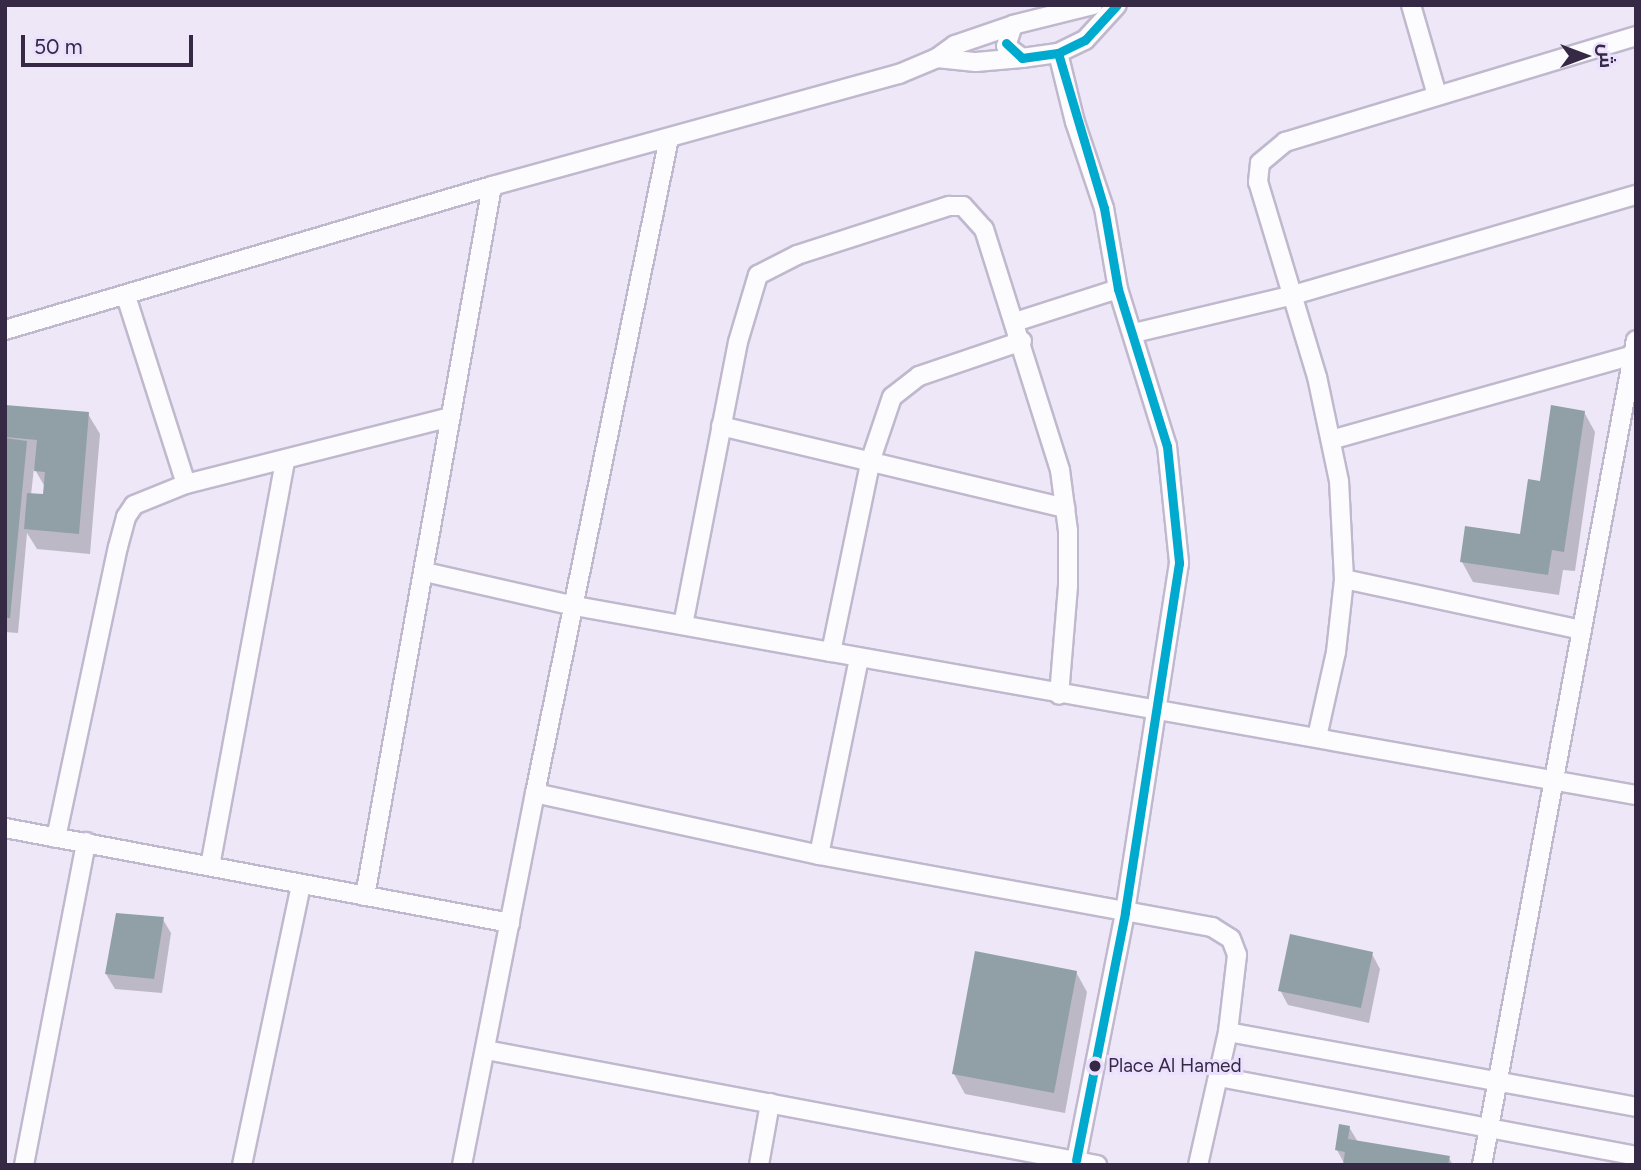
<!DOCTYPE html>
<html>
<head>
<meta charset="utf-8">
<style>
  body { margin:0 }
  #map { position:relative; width:1641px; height:1170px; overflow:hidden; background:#ede7f8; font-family:Figtree,Cairo,sans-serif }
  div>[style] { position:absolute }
  .shadow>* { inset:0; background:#0003 }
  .building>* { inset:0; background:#90a0a6 }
  .roads { filter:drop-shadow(2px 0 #c0b8cd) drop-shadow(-2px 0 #c0b8cd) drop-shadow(0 2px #c0b8cd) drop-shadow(0 -2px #c0b8cd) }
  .street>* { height:18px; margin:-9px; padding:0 9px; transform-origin:9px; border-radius:9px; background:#fcfbfe }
  .bus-1>* { height:9px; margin:-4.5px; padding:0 4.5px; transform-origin:4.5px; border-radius:4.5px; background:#00a9ce }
  .dots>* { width:19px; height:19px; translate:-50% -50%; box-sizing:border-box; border:4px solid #ebe1fe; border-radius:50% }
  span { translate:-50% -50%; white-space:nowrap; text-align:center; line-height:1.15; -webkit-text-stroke:6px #ebe1fe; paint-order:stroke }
  .bus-label { font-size:19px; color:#352945 }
  .left { translate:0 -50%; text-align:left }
  .frame { position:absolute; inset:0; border:7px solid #352945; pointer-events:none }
  .north { position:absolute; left:1550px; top:21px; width:70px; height:70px; -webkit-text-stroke:5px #ebe1fe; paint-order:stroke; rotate:90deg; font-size:19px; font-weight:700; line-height:28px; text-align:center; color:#352945 }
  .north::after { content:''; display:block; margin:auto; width:24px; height:32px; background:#352945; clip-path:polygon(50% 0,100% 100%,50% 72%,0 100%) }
  .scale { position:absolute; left:21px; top:35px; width:172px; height:32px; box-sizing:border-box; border:4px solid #352945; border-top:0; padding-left:9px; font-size:21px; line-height:24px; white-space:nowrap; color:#352945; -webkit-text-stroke:5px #ebe1fe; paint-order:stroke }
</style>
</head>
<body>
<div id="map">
  <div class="shadow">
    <i style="clip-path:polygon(evenodd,5px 407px,88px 414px,100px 434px,90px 554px,37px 549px,27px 533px,18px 633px,5px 632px,5px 407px,34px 468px,45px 487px,44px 496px,31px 495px,34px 468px)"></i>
    <i style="clip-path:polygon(1584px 412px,1595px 432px,1575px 571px,1563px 570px,1559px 595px,1473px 582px,1462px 562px,1521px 536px,1542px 483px)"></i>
    <i style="clip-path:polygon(162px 918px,171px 933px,162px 993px,115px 989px,106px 974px)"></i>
    <i style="clip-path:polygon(1372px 954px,1380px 969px,1369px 1023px,1288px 1005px,1280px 990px)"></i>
    <i style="clip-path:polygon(1076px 972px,1087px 992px,1065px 1113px,965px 1094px,954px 1074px)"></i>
    <i style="clip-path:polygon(1349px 1127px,1358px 1142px,1449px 1158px,1453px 1165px,1345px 1165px,1337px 1150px)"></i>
  </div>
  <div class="building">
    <i style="clip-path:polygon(5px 405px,89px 412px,79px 534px,24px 529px,27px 493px,43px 494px,45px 472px,34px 471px,37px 440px,5px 437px)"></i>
    <i style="clip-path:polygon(1551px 405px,1585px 411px,1564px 552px,1552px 550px,1548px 575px,1460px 562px,1465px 526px,1520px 534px,1528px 479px,1540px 481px)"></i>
    <i style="clip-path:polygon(5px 438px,27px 441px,10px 618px,5px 618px)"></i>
    <i style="clip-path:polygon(116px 913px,164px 917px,154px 979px,105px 974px)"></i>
    <i style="clip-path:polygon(1290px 934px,1373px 952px,1361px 1008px,1278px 991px)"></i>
    <i style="clip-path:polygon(975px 951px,1077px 971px,1054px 1093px,952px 1074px)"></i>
    <i style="clip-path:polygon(1339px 1124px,1350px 1126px,1348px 1139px,1450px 1156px,1448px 1165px,1343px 1165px,1345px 1152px,1335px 1150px)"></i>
  </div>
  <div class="roads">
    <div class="street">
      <i style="left:1093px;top:5px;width:82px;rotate:166deg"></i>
      <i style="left:1013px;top:25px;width:22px;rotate:108deg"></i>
      <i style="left:1006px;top:46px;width:20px;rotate:37deg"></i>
      <i style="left:1022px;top:58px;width:36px;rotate:-8deg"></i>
      <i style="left:1058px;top:53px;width:30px;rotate:-26deg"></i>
      <i style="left:1085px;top:40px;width:47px;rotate:-47.6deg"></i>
      <i style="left:1411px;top:5px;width:94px;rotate:73.9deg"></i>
      <i style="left:1058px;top:53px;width:71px;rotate:76.2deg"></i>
      <i style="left:1075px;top:122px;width:91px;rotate:71.4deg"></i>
      <i style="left:1104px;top:208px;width:82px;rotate:80.2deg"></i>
      <i style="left:1118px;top:289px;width:164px;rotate:72.7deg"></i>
      <i style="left:1167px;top:446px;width:118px;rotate:84.1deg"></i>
      <i style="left:1179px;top:563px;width:354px;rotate:98.8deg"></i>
      <i style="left:1125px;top:913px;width:257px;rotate:101.2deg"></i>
      <i style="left:937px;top:58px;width:39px;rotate:6deg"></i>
      <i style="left:976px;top:62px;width:46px;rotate:-5deg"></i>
      <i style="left:669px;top:138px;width:669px;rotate:101.56deg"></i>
      <i style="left:535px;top:793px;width:291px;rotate:12.3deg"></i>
      <i style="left:819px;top:855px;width:400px;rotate:10.4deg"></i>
      <i style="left:1212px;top:927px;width:22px;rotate:32deg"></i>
      <i style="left:1231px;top:939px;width:17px;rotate:69deg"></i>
      <i style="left:1237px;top:955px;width:78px;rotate:96.7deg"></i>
      <i style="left:1228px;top:1032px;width:136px;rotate:102.7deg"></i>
      <i style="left:126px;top:296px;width:197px;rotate:72.3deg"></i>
      <i style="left:1015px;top:322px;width:108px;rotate:-17.8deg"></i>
      <i style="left:5px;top:330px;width:508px;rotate:-16.47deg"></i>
      <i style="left:492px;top:186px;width:422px;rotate:-15.4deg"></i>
      <i style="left:899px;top:74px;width:41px;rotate:-22.8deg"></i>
      <i style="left:937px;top:58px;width:22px;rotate:-36deg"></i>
      <i style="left:955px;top:45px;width:61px;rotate:-19deg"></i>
      <i style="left:1134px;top:333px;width:163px;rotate:-13.4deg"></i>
      <i style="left:1293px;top:295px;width:357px;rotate:-16.3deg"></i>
      <i style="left:1022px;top:341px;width:109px;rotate:161.2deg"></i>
      <i style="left:919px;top:376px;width:34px;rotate:142deg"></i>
      <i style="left:892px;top:397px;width:65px;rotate:108.7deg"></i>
      <i style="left:871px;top:459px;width:197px;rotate:101.7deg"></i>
      <i style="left:831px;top:652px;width:818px;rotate:10.07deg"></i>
      <i style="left:721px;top:426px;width:354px;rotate:13.4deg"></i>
      <i style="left:1331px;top:440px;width:314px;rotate:-15.7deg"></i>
      <i style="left:425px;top:572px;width:154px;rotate:12.8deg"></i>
      <i style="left:575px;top:606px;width:260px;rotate:10.2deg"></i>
      <i style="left:1344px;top:579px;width:243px;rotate:12.1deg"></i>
      <i style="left:683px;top:625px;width:288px;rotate:-79deg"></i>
      <i style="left:738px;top:342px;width:70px;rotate:-73.4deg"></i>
      <i style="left:758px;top:275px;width:44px;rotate:-27.1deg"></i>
      <i style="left:797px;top:255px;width:160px;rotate:-17.9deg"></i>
      <i style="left:949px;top:206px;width:14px"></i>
      <i style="left:963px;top:206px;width:31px;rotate:48deg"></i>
      <i style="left:984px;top:229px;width:253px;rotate:72.5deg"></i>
      <i style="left:1060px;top:470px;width:62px;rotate:82.5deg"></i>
      <i style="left:1068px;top:531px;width:55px;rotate:90deg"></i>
      <i style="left:1068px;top:586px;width:109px;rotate:94.7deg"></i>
      <i style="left:1317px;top:737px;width:87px;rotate:-77.4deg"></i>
      <i style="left:1336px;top:652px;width:73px;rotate:-83.7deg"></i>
      <i style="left:1344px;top:579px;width:98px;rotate:-92.9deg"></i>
      <i style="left:1339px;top:481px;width:106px;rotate:-101.9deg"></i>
      <i style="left:1317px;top:377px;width:204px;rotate:-106.8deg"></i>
      <i style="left:1258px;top:182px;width:19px;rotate:-84deg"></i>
      <i style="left:1260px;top:163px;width:33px;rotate:-40deg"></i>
      <i style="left:1285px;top:142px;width:367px;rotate:-16.8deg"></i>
      <i style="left:5px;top:828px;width:514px;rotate:10.65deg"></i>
      <i style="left:56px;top:838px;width:298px;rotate:-78deg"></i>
      <i style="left:118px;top:547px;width:31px;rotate:-75deg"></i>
      <i style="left:126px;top:517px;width:14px;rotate:-56deg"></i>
      <i style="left:134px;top:505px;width:56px;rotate:-22deg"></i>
      <i style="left:186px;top:484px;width:273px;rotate:-14.2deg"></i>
      <i style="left:819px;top:855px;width:201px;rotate:-78.5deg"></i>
      <i style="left:210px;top:866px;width:413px;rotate:-79.5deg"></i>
      <i style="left:365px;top:896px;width:721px;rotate:-79.86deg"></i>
      <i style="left:1228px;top:1032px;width:415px;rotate:10.4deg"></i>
      <i style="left:486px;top:1050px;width:622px;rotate:10.66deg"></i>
      <i style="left:1219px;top:1077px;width:424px;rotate:10.7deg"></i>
      <i style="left:24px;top:1165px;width:329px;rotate:-79.1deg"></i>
      <i style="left:242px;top:1165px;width:287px;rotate:-78.1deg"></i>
      <i style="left:462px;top:1165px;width:379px;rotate:-78.9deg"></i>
      <i style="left:759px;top:1165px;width:63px;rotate:-79.9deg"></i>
      <i style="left:1482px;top:1165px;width:839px;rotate:-79.43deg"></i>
    </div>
  </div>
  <div class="bus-1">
    <i style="left:1006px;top:43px;width:22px;rotate:43deg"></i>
    <i style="left:1022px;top:58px;width:36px;rotate:-8deg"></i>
    <i style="left:1058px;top:53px;width:30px;rotate:-26deg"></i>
    <i style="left:1085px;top:40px;width:47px;rotate:-47.6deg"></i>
    <i style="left:1058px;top:53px;width:162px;rotate:73.5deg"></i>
    <i style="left:1104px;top:208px;width:82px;rotate:80.2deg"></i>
    <i style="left:1118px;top:289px;width:164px;rotate:72.7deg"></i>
    <i style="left:1167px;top:446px;width:118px;rotate:84.1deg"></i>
    <i style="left:1179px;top:563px;width:354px;rotate:98.8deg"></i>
    <i style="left:1125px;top:913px;width:252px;rotate:101.2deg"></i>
  </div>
  <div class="dots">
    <i style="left:1095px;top:1066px;background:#352945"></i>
  </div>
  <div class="bus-label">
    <span class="left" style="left:1108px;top:1066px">Place Al Hamed</span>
  </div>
  <div class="frame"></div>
  <div class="north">ش</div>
  <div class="scale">50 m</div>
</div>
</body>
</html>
